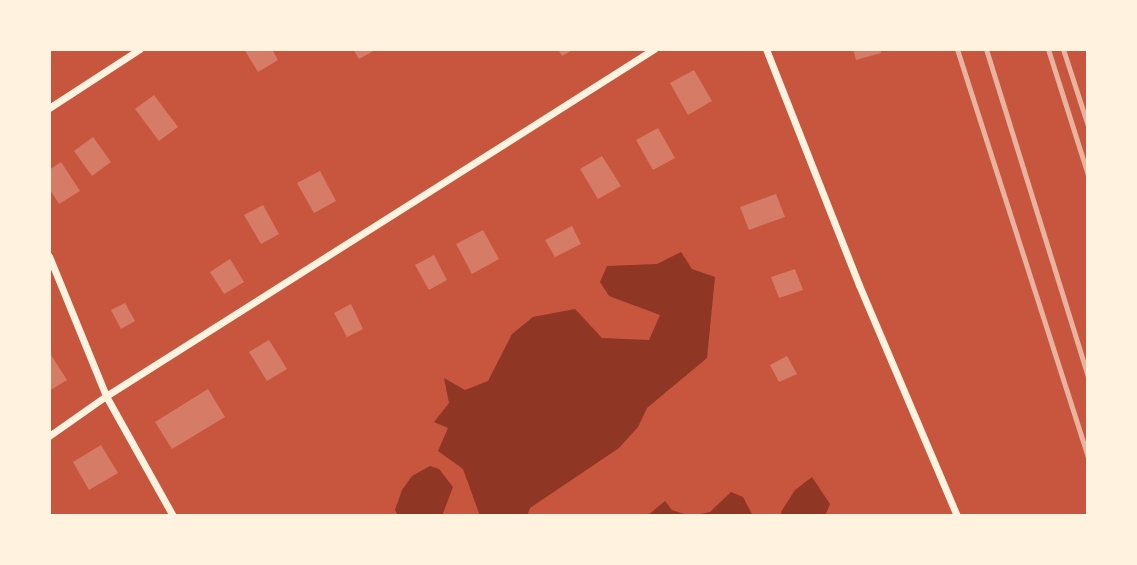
<!DOCTYPE html>
<html>
<head>
<meta charset="utf-8">
<style>
  body { margin:0 }
  #map { position:relative; width:1137px; height:565px; overflow:hidden; background:#c8553d; font-family:"Alegreya Sans",sans-serif }
  div>[style] { position:absolute }
  .water>* { inset:0; background:#8f3625 }
  .building>* { inset:0; background:#d67c66 }
  .minor>* { height:7px; margin:-3.5px; padding:0 3.5px; transform-origin:3.5px; border-radius:3.5px; background:#fff3e0 }
  .rail>* { height:5px; margin:-2.5px; padding:0 2.5px; transform-origin:2.5px; border-radius:2.5px; background:#e9b49f }
  span { translate:-50% -50%; white-space:nowrap; text-align:center; line-height:1.15; -webkit-text-stroke:7px #fff3e0; paint-order:stroke }
  .frame { position:absolute; inset:0; border:51px solid #fff3e0; pointer-events:none }
</style>
</head>
<body>
<div id="map">
  <div class="water">
    <i style="clip-path:polygon(681px 252px,692px 269px,715px 277px,707px 358px,647px 408px,638px 427px,619px 448px,530px 508px,527px 516px,480px 516px,463px 469px,438px 451px,448px 428px,434px 422px,449px 403px,444px 378px,465px 390px,488px 381px,512px 334px,533px 317px,575px 309px,602px 338px,649px 340px,660px 315px,609px 296px,600px 282px,607px 266px,657px 264px)"></i>
    <i style="clip-path:polygon(430px 466px,439px 469px,453px 487px,442px 516px,398px 516px,395px 510px,402px 490px,412px 476px)"></i>
    <i style="clip-path:polygon(812px 477px,830px 504px,825px 516px,782px 516px,781px 512px,795px 490px)"></i>
    <i style="clip-path:polygon(731px 492px,743px 497px,753px 516px,692px 516px,710px 512px)"></i>
    <i style="clip-path:polygon(665px 501px,672px 510px,690px 516px,647px 516px)"></i>
  </div>
  <div class="building">
    <i style="clip-path:polygon(244px 49px,272px 49px,278px 60px,258px 72px)"></i>
    <i style="clip-path:polygon(353px 49px,377px 49px,359px 59px)"></i>
    <i style="clip-path:polygon(558px 49px,574px 49px,562px 56px)"></i>
    <i style="clip-path:polygon(853px 49px,880px 49px,881px 53px,856px 60px)"></i>
    <i style="clip-path:polygon(694px 70px,712px 101px,688px 115px,670px 83px)"></i>
    <i style="clip-path:polygon(154px 95px,178px 127px,159px 141px,135px 109px)"></i>
    <i style="clip-path:polygon(658px 128px,675px 158px,653px 170px,636px 140px)"></i>
    <i style="clip-path:polygon(93px 137px,111px 162px,92px 176px,74px 151px)"></i>
    <i style="clip-path:polygon(602px 156px,621px 186px,598px 199px,580px 169px)"></i>
    <i style="clip-path:polygon(61px 162px,80px 191px,59px 204px,49px 188px,49px 170px)"></i>
    <i style="clip-path:polygon(320px 171px,336px 201px,314px 213px,297px 183px)"></i>
    <i style="clip-path:polygon(776px 194px,785px 217px,749px 230px,740px 207px)"></i>
    <i style="clip-path:polygon(263px 205px,279px 234px,261px 244px,244px 215px)"></i>
    <i style="clip-path:polygon(572px 226px,581px 244px,555px 257px,545px 240px)"></i>
    <i style="clip-path:polygon(483px 230px,499px 259px,472px 274px,456px 244px)"></i>
    <i style="clip-path:polygon(434px 255px,447px 280px,429px 290px,415px 265px)"></i>
    <i style="clip-path:polygon(230px 259px,244px 282px,224px 294px,210px 272px)"></i>
    <i style="clip-path:polygon(795px 269px,803px 290px,779px 298px,771px 277px)"></i>
    <i style="clip-path:polygon(125px 303px,135px 321px,121px 329px,111px 310px)"></i>
    <i style="clip-path:polygon(351px 304px,363px 329px,347px 337px,334px 313px)"></i>
    <i style="clip-path:polygon(269px 340px,287px 369px,267px 381px,249px 352px)"></i>
    <i style="clip-path:polygon(49px 352px,67px 380px,49px 391px)"></i>
    <i style="clip-path:polygon(787px 356px,797px 374px,779px 382px,770px 365px)"></i>
    <i style="clip-path:polygon(208px 389px,225px 417px,172px 449px,155px 422px)"></i>
    <i style="clip-path:polygon(101px 445px,118px 473px,89px 490px,73px 462px)"></i>
  </div>
  <div class="minor">
    <i style="left:766px;top:49px;width:254px;rotate:68.5deg"></i>
    <i style="left:859px;top:285px;width:251px;rotate:67deg"></i>
    <i style="left:49px;top:108px;width:108px;rotate:-33deg"></i>
    <i style="left:49px;top:256px;width:151px;rotate:67.8deg"></i>
    <i style="left:106px;top:396px;width:137px;rotate:60.8deg"></i>
    <i style="left:49px;top:436px;width:70px;rotate:-35.1deg"></i>
    <i style="left:106px;top:396px;width:649px;rotate:-32.34deg"></i>
  </div>
  <div class="rail">
    <i style="left:957px;top:49px;width:429px;rotate:72.2deg"></i>
    <i style="left:986px;top:49px;width:343px;rotate:72.7deg"></i>
    <i style="left:1048px;top:49px;width:132px;rotate:72.4deg"></i>
    <i style="left:1063px;top:49px;width:81px;rotate:72deg"></i>
  </div>
  <div class="frame"></div>
</div>
</body>
</html>
